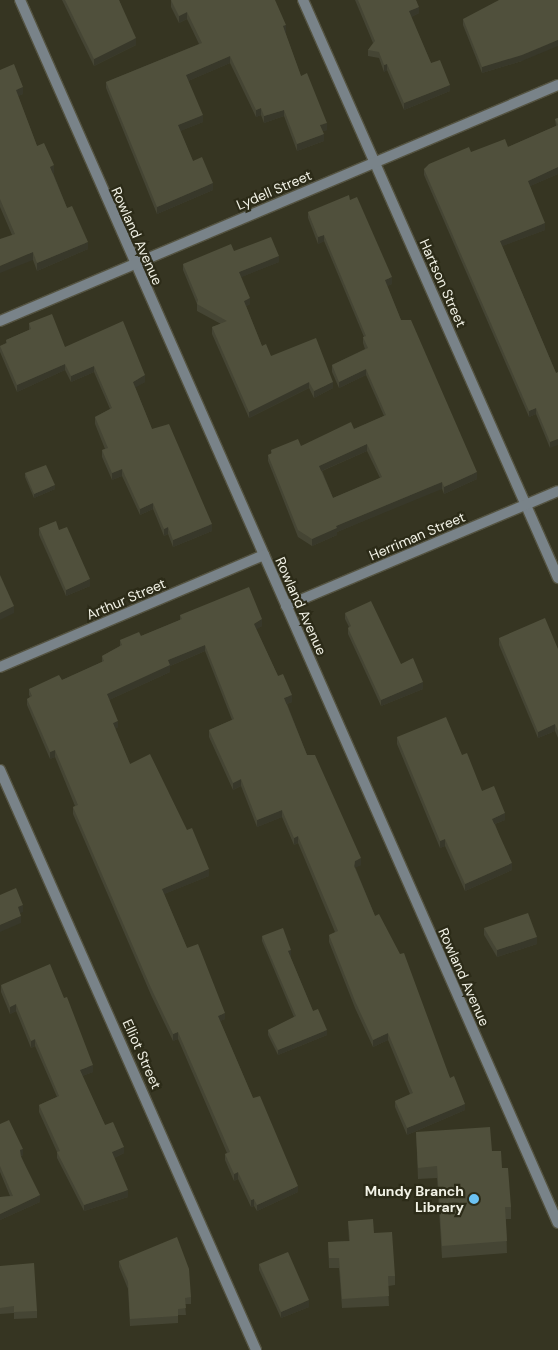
<!DOCTYPE html>
<html>
<head>
<meta charset="utf-8">
<style>
  body { margin:0 }
  #map { position:relative; width:558px; height:1350px; overflow:hidden; background:#363522; font-family:"DM Sans",sans-serif }
  div>[style] { position:absolute }
  .roads { filter:drop-shadow(1px 0 #545341) drop-shadow(-1px 0 #545341) drop-shadow(0 1px #545341) drop-shadow(0 -1px #545341) }
  .street>* { height:10px; margin:-5px; padding:0 5px; transform-origin:5px; border-radius:5px; background:#798389 }
  .wall>* { inset:0; background:#454534 }
  .shaded-wall>* { inset:0; background:#38382a }
  .building>* { inset:0; background:#50503c }
  .dots>* { width:14px; height:14px; translate:-50% -50%; box-sizing:border-box; border:2px solid #2c2b18; border-radius:50% }
  span { translate:-50% -50%; white-space:nowrap; text-align:center; line-height:1.15; -webkit-text-stroke:4.5px #2c2b18; paint-order:stroke }
  .street-label { font-size:14px; color:#f2f2e6 }
  .poi-label { font-size:14px; color:#f2f2e6; font-weight:700 }
  .right { translate:-100% -50%; text-align:right }
</style>
</head>
<body>
<div id="map">
  <div class="roads">
    <div class="street">
      <i style="left:20px;top:0;width:1336px;rotate:66.26deg"></i>
      <i style="left:303px;top:0;width:632px;rotate:66.19deg"></i>
      <i style="left:0;top:321px;width:606px;rotate:-22.93deg"></i>
      <i style="left:286px;top:606px;width:295px;rotate:-22.9deg"></i>
      <i style="left:0;top:667px;width:287px;rotate:-23deg"></i>
      <i style="left:0;top:770px;width:634px;rotate:66.18deg"></i>
    </div>
  </div>
  <div class="wall">
    <i style="clip-path:polygon(62px 0,119px 0,136px 45px,94px 66px)"></i>
    <i style="clip-path:polygon(171px 0,286px 32px,285px 32px,301px 76px,327px 130px,322px 131px,324px 141px,297px 151px,284px 116px,264px 123px,261px 115px,256px 117px,230px 63px,188px 81px,203px 122px,180px 131px,193px 161px,213px 190px,157px 214px,106px 88px,106px 82px,199px 44px,187px 19px,179px 23px,171px 7px)"></i>
    <i style="clip-path:polygon(355px 0,416px 0,419px 13px,411px 17px,431px 63px,450px 91px,404px 110px,387px 70px,384px 72px,379px 58px,368px 56px,368px 50px,373px 43px)"></i>
    <i style="clip-path:polygon(463px 19px,522px 61px,482px 73px,463px 25px)"></i>
    <i style="clip-path:polygon(0 70px,23px 94px,18px 96px,37px 146px,54px 173px,53px 173px,67px 208px,88px 249px,37px 271px,33px 260px,12px 235px,0 207px)"></i>
    <i style="clip-path:polygon(558px 118px,558px 174px,530px 186px,545px 230px,502px 246px,556px 373px,550px 448px,536px 414px,529px 417px,424px 175px,424px 169px,471px 152px,508px 147px,556px 126px,555px 119px)"></i>
    <i style="clip-path:polygon(evenodd,350px 200px,392px 284px,387px 286px,401px 320px,477px 479px,444px 494px,442px 489px,437px 490px,337px 532px,337px 535px,312px 546px,298px 537px,268px 461px,268px 455px,271px 454px,271px 450px,301px 446px,354px 429px,384px 416px,366px 375px,339px 388px,332px 372px,332px 365px,365px 349px,363px 343px,363px 337px,364px 337px,324px 241px,318px 244px,308px 218px,308px 212px,350px 200px,367px 451px,380px 478px,333px 498px,322px 471px,367px 451px)"></i>
    <i style="clip-path:polygon(234px 251px,279px 262px,241px 277px,250px 304px,246px 306px,262px 346px,271px 356px,333px 388px,314px 398px,309px 388px,249px 418px,212px 334px,212px 327px,221px 324px,197px 311px,197px 304px,183px 270px,183px 264px)"></i>
    <i style="clip-path:polygon(29px 323px,65px 347px,145px 382px,135px 387px,152px 429px,212px 531px,173px 547px,168px 534px,164px 536px,153px 509px,140px 515px,122px 476px,112px 480px,102px 457px,102px 450px,105px 449px,95px 424px,95px 417px,110px 409px,94px 372px,71px 382px,65px 370px,17px 392px,0 352px,0 346px,6px 343px,6px 340px,29px 330px)"></i>
    <i style="clip-path:polygon(25px 473px,55px 489px,34px 498px,25px 477px)"></i>
    <i style="clip-path:polygon(39px 528px,59px 530px,90px 586px,66px 596px,39px 535px)"></i>
    <i style="clip-path:polygon(345px 613px,401px 664px,423px 689px,381px 706px,348px 634px,348px 628px,349px 627px,345px 619px)"></i>
    <i style="clip-path:polygon(180px 615px,262px 626px,256px 629px,278px 676px,292px 702px,287px 704px,307px 755px,361px 865px,355px 867px,375px 916px,450px 1078px,465px 1110px,407px 1135px,395px 1107px,395px 1101px,410px 1094px,388px 1040px,373px 1047px,355px 1008px,329px 942px,329px 935px,335px 932px,298px 843px,294px 845px,282px 817px,257px 827px,241px 786px,233px 790px,209px 737px,209px 730px,232px 720px,205px 651px,170px 666px,170px 672px,109px 700px,118px 727px,115px 729px,130px 764px,209px 876px,164px 894px,187px 948px,225px 1019px,220px 1021px,253px 1098px,298px 1192px,257px 1211px,254px 1206px,251px 1207px,238px 1179px,234px 1181px,225px 1160px,225px 1154px,227px 1153px,178px 1039px,173px 1041px,151px 995px,73px 814px,73px 807px,75px 806px,55px 757px,50px 759px,27px 705px,27px 699px,30px 697px,29px 695px,29px 689px,62px 680px,102px 662px,102px 656px,120px 646px,120px 640px,141px 636px,180px 620px)"></i>
    <i style="clip-path:polygon(499px 638px,558px 649px,558px 738px,555px 731px,538px 738px,499px 645px)"></i>
    <i style="clip-path:polygon(397px 737px,462px 755px,482px 791px,505px 820px,495px 824px,512px 870px,465px 891px,445px 846px,440px 848px,397px 744px)"></i>
    <i style="clip-path:polygon(484px 928px,537px 944px,497px 957px,484px 935px)"></i>
    <i style="clip-path:polygon(262px 936px,291px 955px,290px 956px,313px 1011px,327px 1035px,278px 1055px,268px 1035px,268px 1030px,294px 1017px,262px 941px)"></i>
    <i style="clip-path:polygon(1px 985px,93px 1072px,82px 1076px,105px 1125px,124px 1153px,114px 1158px,128px 1197px,84px 1211px,57px 1158px,57px 1152px,39px 1112px,39px 1105px,57px 1097px,35px 1046px,31px 1048px,16px 1011px,10px 1014px,1px 992px)"></i>
    <i style="clip-path:polygon(0 1124px,23px 1155px,21px 1156px,40px 1202px,0 1220px,0 1197px,10px 1196px,0 1172px)"></i>
    <i style="clip-path:polygon(416px 1132px,492px 1151px,502px 1168px,511px 1207px,511px 1219px,506px 1219px,507px 1253px,442px 1258px,437px 1178px,418px 1179px)"></i>
    <i style="clip-path:polygon(348px 1221px,374px 1233px,395px 1276px,395px 1285px,388px 1286px,389px 1306px,342px 1308px,339px 1268px,329px 1268px,328px 1242px,349px 1241px)"></i>
    <i style="clip-path:polygon(119px 1261px,191px 1297px,191px 1304px,185px 1304px,186px 1315px,178px 1315px,178px 1323px,130px 1326px,128px 1289px,119px 1267px)"></i>
    <i style="clip-path:polygon(259px 1264px,309px 1307px,281px 1318px,259px 1270px)"></i>
    <i style="clip-path:polygon(0 1266px,37px 1311px,37px 1318px,14px 1319px,14px 1313px,0 1314px)"></i>
  </div>
  <div class="shaded-wall">
    <i style="clip-path:polygon(419px 7px,419px 13px,409px 18px,409px 11px)"></i>
    <i style="clip-path:polygon(187px 12px,187px 19px,179px 23px,179px 16px)"></i>
    <i style="clip-path:polygon(286px 25px,286px 32px,283px 33px,283px 26px)"></i>
    <i style="clip-path:polygon(136px 38px,136px 45px,94px 66px,94px 59px)"></i>
    <i style="clip-path:polygon(558px 40px,558px 46px,522px 61px,482px 73px,482px 67px)"></i>
    <i style="clip-path:polygon(230px 56px,230px 63px,186px 82px,186px 75px)"></i>
    <i style="clip-path:polygon(387px 64px,387px 70px,384px 72px,384px 65px)"></i>
    <i style="clip-path:polygon(450px 85px,450px 91px,404px 110px,404px 103px)"></i>
    <i style="clip-path:polygon(23px 87px,23px 94px,16px 97px,16px 90px)"></i>
    <i style="clip-path:polygon(261px 108px,261px 115px,256px 117px,256px 110px)"></i>
    <i style="clip-path:polygon(284px 110px,284px 116px,264px 123px,264px 116px)"></i>
    <i style="clip-path:polygon(203px 115px,203px 122px,178px 132px,178px 125px)"></i>
    <i style="clip-path:polygon(327px 123px,327px 130px,320px 132px,320px 125px)"></i>
    <i style="clip-path:polygon(324px 134px,324px 141px,297px 151px,297px 144px)"></i>
    <i style="clip-path:polygon(54px 165px,54px 173px,50px 174px,50px 167px)"></i>
    <i style="clip-path:polygon(558px 167px,558px 174px,528px 187px,528px 181px)"></i>
    <i style="clip-path:polygon(213px 183px,213px 190px,157px 214px,157px 207px)"></i>
    <i style="clip-path:polygon(545px 223px,545px 230px,500px 247px,500px 241px)"></i>
    <i style="clip-path:polygon(324px 235px,324px 241px,318px 244px,318px 237px)"></i>
    <i style="clip-path:polygon(88px 242px,88px 249px,37px 271px,37px 263px)"></i>
    <i style="clip-path:polygon(33px 252px,33px 260px,0 273px,0 266px)"></i>
    <i style="clip-path:polygon(279px 256px,279px 262px,239px 278px,239px 272px)"></i>
    <i style="clip-path:polygon(392px 277px,392px 284px,385px 287px,385px 280px)"></i>
    <i style="clip-path:polygon(250px 298px,250px 304px,244px 307px,244px 301px)"></i>
    <i style="clip-path:polygon(65px 364px,65px 370px,17px 392px,17px 385px)"></i>
    <i style="clip-path:polygon(94px 366px,94px 372px,71px 382px,71px 376px)"></i>
    <i style="clip-path:polygon(366px 369px,366px 375px,339px 388px,339px 382px)"></i>
    <i style="clip-path:polygon(145px 375px,145px 382px,133px 389px,133px 382px)"></i>
    <i style="clip-path:polygon(309px 382px,309px 388px,249px 418px,249px 412px)"></i>
    <i style="clip-path:polygon(333px 382px,333px 388px,314px 398px,314px 391px)"></i>
    <i style="clip-path:polygon(536px 408px,536px 414px,529px 417px,529px 411px)"></i>
    <i style="clip-path:polygon(558px 439px,558px 445px,550px 448px,550px 442px)"></i>
    <i style="clip-path:polygon(367px 444px,367px 451px,319px 472px,319px 466px)"></i>
    <i style="clip-path:polygon(122px 469px,122px 476px,112px 480px,112px 473px)"></i>
    <i style="clip-path:polygon(477px 472px,477px 479px,444px 494px,444px 487px)"></i>
    <i style="clip-path:polygon(442px 482px,442px 489px,337px 532px,337px 535px,312px 546px,312px 539px,336px 526px)"></i>
    <i style="clip-path:polygon(55px 485px,55px 489px,34px 498px,34px 494px)"></i>
    <i style="clip-path:polygon(153px 503px,153px 509px,140px 515px,140px 509px)"></i>
    <i style="clip-path:polygon(212px 524px,212px 531px,173px 547px,173px 540px)"></i>
    <i style="clip-path:polygon(168px 527px,168px 534px,164px 536px,164px 529px)"></i>
    <i style="clip-path:polygon(90px 579px,90px 586px,66px 596px,66px 590px)"></i>
    <i style="clip-path:polygon(14px 606px,14px 613px,0 620px,0 613px)"></i>
    <i style="clip-path:polygon(262px 619px,262px 626px,254px 631px,254px 624px)"></i>
    <i style="clip-path:polygon(205px 645px,205px 651px,170px 666px,170px 672px,107px 701px,107px 694px,168px 660px)"></i>
    <i style="clip-path:polygon(423px 682px,423px 689px,381px 706px,381px 700px)"></i>
    <i style="clip-path:polygon(292px 695px,292px 702px,284px 705px,284px 698px)"></i>
    <i style="clip-path:polygon(118px 721px,118px 727px,113px 730px,113px 723px)"></i>
    <i style="clip-path:polygon(555px 724px,555px 731px,538px 738px,538px 732px)"></i>
    <i style="clip-path:polygon(55px 750px,55px 757px,50px 759px,50px 752px)"></i>
    <i style="clip-path:polygon(241px 779px,241px 786px,233px 790px,233px 783px)"></i>
    <i style="clip-path:polygon(282px 810px,282px 817px,257px 827px,257px 820px)"></i>
    <i style="clip-path:polygon(505px 813px,505px 820px,492px 825px,492px 819px)"></i>
    <i style="clip-path:polygon(298px 836px,298px 843px,294px 845px,294px 838px)"></i>
    <i style="clip-path:polygon(445px 839px,445px 846px,440px 848px,440px 841px)"></i>
    <i style="clip-path:polygon(361px 858px,361px 865px,355px 868px,354px 873px,355px 861px)"></i>
    <i style="clip-path:polygon(512px 863px,512px 870px,465px 891px,465px 884px)"></i>
    <i style="clip-path:polygon(209px 869px,209px 876px,162px 895px,162px 889px)"></i>
    <i style="clip-path:polygon(23px 905px,23px 912px,18px 914px,18px 907px)"></i>
    <i style="clip-path:polygon(21px 916px,21px 923px,0 932px,0 925px)"></i>
    <i style="clip-path:polygon(537px 937px,537px 944px,497px 957px,497px 950px)"></i>
    <i style="clip-path:polygon(291px 950px,291px 955px,288px 957px,288px 951px)"></i>
    <i style="clip-path:polygon(16px 1004px,16px 1011px,10px 1014px,10px 1007px)"></i>
    <i style="clip-path:polygon(225px 1013px,225px 1019px,218px 1022px,218px 1016px)"></i>
    <i style="clip-path:polygon(327px 1030px,327px 1035px,278px 1055px,278px 1050px)"></i>
    <i style="clip-path:polygon(178px 1032px,178px 1039px,173px 1041px,173px 1034px)"></i>
    <i style="clip-path:polygon(388px 1033px,388px 1040px,373px 1047px,373px 1040px)"></i>
    <i style="clip-path:polygon(35px 1039px,35px 1046px,31px 1048px,31px 1041px)"></i>
    <i style="clip-path:polygon(93px 1065px,93px 1072px,80px 1077px,80px 1070px)"></i>
    <i style="clip-path:polygon(465px 1104px,465px 1110px,407px 1135px,407px 1128px)"></i>
    <i style="clip-path:polygon(124px 1147px,124px 1153px,112px 1159px,112px 1152px)"></i>
    <i style="clip-path:polygon(23px 1149px,23px 1155px,20px 1156px,20px 1150px)"></i>
    <i style="clip-path:polygon(238px 1172px,238px 1179px,234px 1181px,234px 1174px)"></i>
    <i style="clip-path:polygon(298px 1186px,298px 1192px,257px 1211px,257px 1205px)"></i>
    <i style="clip-path:polygon(128px 1190px,128px 1197px,84px 1211px,84px 1205px)"></i>
    <i style="clip-path:polygon(40px 1195px,40px 1202px,0 1220px,0 1214px)"></i>
    <i style="clip-path:polygon(254px 1199px,254px 1206px,251px 1207px,251px 1200px)"></i>
    <i style="clip-path:polygon(309px 1300px,309px 1307px,281px 1318px,281px 1312px)"></i>
  </div>
  <div class="building">
    <i style="clip-path:polygon(65px 0,119px 0,136px 38px,94px 59px)"></i>
    <i style="clip-path:polygon(171px 0,275px 0,286px 25px,283px 26px,301px 76px,307px 73px,327px 123px,320px 125px,324px 134px,297px 144px,284px 110px,264px 116px,261px 108px,256px 110px,230px 56px,186px 75px,203px 115px,178px 125px,193px 161px,202px 157px,213px 183px,157px 207px,106px 82px,202px 43px,187px 12px,179px 16px)"></i>
    <i style="clip-path:polygon(358px 0,416px 0,419px 7px,409px 11px,431px 63px,440px 60px,450px 85px,404px 103px,387px 64px,384px 65px,379px 52px,368px 50px,375px 41px)"></i>
    <i style="clip-path:polygon(499px 0,558px 0,558px 40px,522px 55px,482px 67px,463px 19px)"></i>
    <i style="clip-path:polygon(14px 64px,23px 87px,16px 90px,37px 146px,44px 143px,54px 165px,50px 167px,67px 208px,72px 206px,88px 242px,37px 263px,33px 252px,0 266px,0 239px,15px 234px,0 199px,0 70px)"></i>
    <i style="clip-path:polygon(558px 118px,558px 167px,528px 181px,545px 223px,500px 241px,556px 373px,558px 372px,558px 439px,550px 442px,536px 408px,529px 411px,424px 169px,429px 164px,469px 147px,471px 152px,505px 139px,508px 147px,558px 125px,555px 119px)"></i>
    <i style="clip-path:polygon(evenodd,349px 195px,350px 200px,357px 197px,392px 277px,385px 280px,401px 320px,411px 320px,477px 472px,444px 487px,442px 482px,437px 484px,336px 526px,337px 528px,312px 539px,298px 530px,268px 455px,272px 453px,271px 450px,298px 439px,301px 446px,351px 422px,354px 429px,386px 415px,366px 369px,339px 382px,332px 365px,368px 348px,363px 337px,366px 336px,324px 235px,318px 237px,308px 212px,349px 195px,367px 444px,382px 477px,333px 498px,319px 466px,367px 444px)"></i>
    <i style="clip-path:polygon(271px 237px,279px 256px,239px 272px,250px 298px,244px 301px,262px 346px,266px 344px,271px 356px,316px 338px,333px 382px,314px 391px,309px 382px,249px 412px,212px 327px,227px 321px,197px 304px,198px 300px,183px 264px,231px 244px,234px 251px)"></i>
    <i style="clip-path:polygon(52px 314px,65px 347px,123px 321px,145px 375px,133px 382px,152px 429px,169px 424px,212px 524px,173px 540px,168px 527px,164px 529px,153px 503px,140px 509px,122px 469px,112px 473px,102px 450px,108px 448px,95px 417px,112px 408px,94px 366px,71px 376px,65px 364px,17px 385px,0 346px,7px 343px,6px 340px,31px 329px,29px 323px)"></i>
    <i style="clip-path:polygon(46px 465px,55px 485px,34px 494px,25px 473px)"></i>
    <i style="clip-path:polygon(56px 521px,59px 530px,67px 527px,90px 579px,66px 590px,39px 528px)"></i>
    <i style="clip-path:polygon(0 575px,14px 606px,0 613px)"></i>
    <i style="clip-path:polygon(249px 587px,262px 619px,254px 624px,278px 676px,283px 674px,292px 695px,284px 698px,307px 755px,315px 755px,361px 858px,355px 861px,354px 866px,375px 916px,379px 914px,400px 954px,404px 953px,450px 1078px,454px 1076px,465px 1104px,407px 1128px,395px 1101px,413px 1093px,388px 1033px,373px 1040px,355px 1001px,329px 935px,338px 931px,298px 836px,294px 838px,282px 810px,257px 820px,241px 779px,233px 783px,209px 730px,234px 719px,205px 645px,168px 660px,170px 665px,107px 694px,118px 721px,113px 723px,130px 764px,150px 754px,187px 830px,192px 828px,209px 869px,162px 889px,187px 948px,198px 944px,225px 1013px,218px 1016px,253px 1098px,260px 1096px,298px 1186px,257px 1205px,254px 1199px,251px 1200px,238px 1172px,234px 1174px,225px 1154px,230px 1152px,178px 1032px,173px 1034px,151px 988px,73px 807px,78px 805px,55px 750px,50px 752px,27px 699px,32px 696px,29px 689px,59px 675px,62px 680px,104px 661px,102px 656px,122px 645px,120px 640px,139px 632px,141px 636px,182px 619px,180px 615px)"></i>
    <i style="clip-path:polygon(371px 601px,401px 664px,413px 658px,423px 682px,381px 700px,348px 628px,351px 626px,345px 613px)"></i>
    <i style="clip-path:polygon(545px 618px,558px 649px,558px 731px,555px 724px,538px 732px,499px 638px)"></i>
    <i style="clip-path:polygon(446px 717px,462px 755px,467px 753px,482px 791px,494px 786px,505px 813px,492px 819px,512px 863px,465px 884px,445px 839px,440px 841px,397px 737px)"></i>
    <i style="clip-path:polygon(16px 888px,23px 905px,18px 907px,21px 916px,0 925px,0 895px)"></i>
    <i style="clip-path:polygon(528px 913px,537px 937px,497px 950px,484px 928px)"></i>
    <i style="clip-path:polygon(283px 928px,291px 950px,288px 951px,313px 1011px,318px 1009px,327px 1030px,278px 1050px,268px 1030px,296px 1016px,262px 936px)"></i>
    <i style="clip-path:polygon(50px 964px,64px 998px,67px 997px,93px 1065px,80px 1070px,105px 1125px,113px 1122px,124px 1147px,112px 1152px,128px 1190px,84px 1205px,57px 1152px,60px 1151px,39px 1105px,59px 1096px,35px 1039px,31px 1041px,16px 1004px,10px 1007px,1px 985px)"></i>
    <i style="clip-path:polygon(9px 1120px,23px 1149px,20px 1150px,21px 1157px,40px 1195px,0 1214px,0 1197px,13px 1196px,0 1166px,0 1124px)"></i>
    <i style="clip-path:polygon(490px 1127px,492px 1151px,501px 1151px,502px 1168px,508px 1168px,511px 1207px,505px 1207px,507px 1241px,442px 1246px,437px 1166px,418px 1168px,416px 1132px)"></i>
    <i style="clip-path:polygon(373px 1219px,374px 1233px,392px 1232px,395px 1276px,388px 1276px,389px 1296px,342px 1299px,339px 1258px,329px 1258px,328px 1242px,350px 1241px,348px 1221px)"></i>
    <i style="clip-path:polygon(177px 1237px,189px 1269px,191px 1297px,185px 1298px,186px 1308px,178px 1309px,178px 1316px,130px 1319px,128px 1282px,119px 1261px)"></i>
    <i style="clip-path:polygon(288px 1252px,309px 1300px,281px 1312px,259px 1264px)"></i>
    <i style="clip-path:polygon(34px 1263px,37px 1311px,14px 1312px,14px 1306px,0 1308px,0 1266px)"></i>
  </div>
  <div class="dots">
    <i style="left:474px;top:1199px;background:#6cc2f3"></i>
  </div>
  <div class="street-label">
    <span style="left:274px;top:190px;rotate:-23deg">Lydell Street</span>
    <span style="left:137px;top:236px;rotate:66deg">Rowland Avenue</span>
    <span style="left:443px;top:283px;rotate:66deg">Hartson Street</span>
    <span style="left:417px;top:536px;rotate:-23deg">Herriman Street</span>
    <span style="left:126px;top:599px;rotate:-23deg">Arthur Street</span>
    <span style="left:301px;top:606px;rotate:66deg">Rowland Avenue</span>
    <span style="left:464px;top:977px;rotate:66deg">Rowland Avenue</span>
    <span style="left:142px;top:1054px;rotate:66deg">Elliot Street</span>
  </div>
  <div class="poi-label">
    <span class="right" style="left:464px;top:1199px">Mundy Branch<br>Library</span>
  </div>
</div>
</body>
</html>
